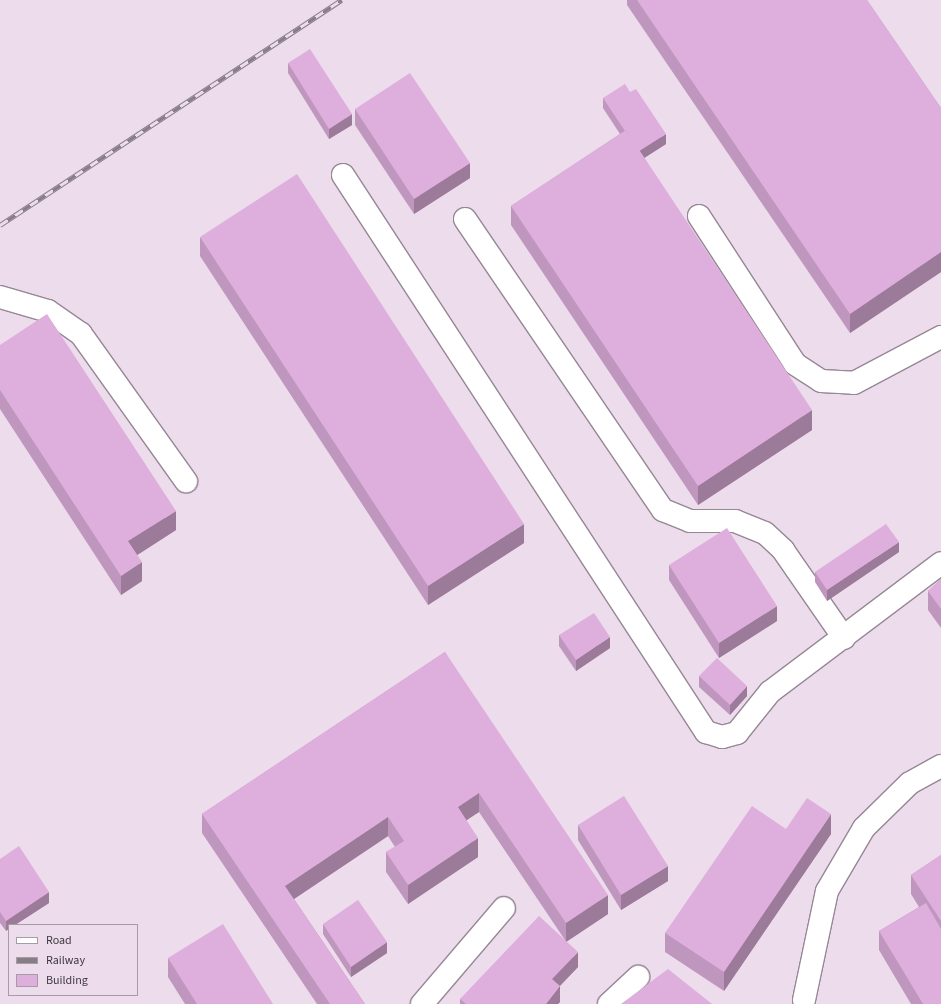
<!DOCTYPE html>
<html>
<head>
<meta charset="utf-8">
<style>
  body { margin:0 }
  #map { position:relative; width:941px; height:1004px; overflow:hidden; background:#eddcec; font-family:"Source Sans 3",sans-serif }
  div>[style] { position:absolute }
  .roads { filter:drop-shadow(1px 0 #968796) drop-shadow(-1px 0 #968796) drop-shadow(0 1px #968796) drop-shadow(0 -1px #968796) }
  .minor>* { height:22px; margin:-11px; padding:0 11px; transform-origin:11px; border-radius:11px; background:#fff }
  .rail>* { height:4.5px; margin-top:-2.25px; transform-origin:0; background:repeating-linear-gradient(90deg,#eddcec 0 9px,#877d87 0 18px); box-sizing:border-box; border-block:1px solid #877d87 }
  .wall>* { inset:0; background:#bf96bd }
  .shaded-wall>* { inset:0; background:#9b7a9a }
  .building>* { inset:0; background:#deaedc }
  span { translate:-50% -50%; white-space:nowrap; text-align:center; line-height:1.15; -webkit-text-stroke:3px #eddcec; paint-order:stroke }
  .legend { position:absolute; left:8px; top:924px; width:130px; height:72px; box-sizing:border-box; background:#eddcec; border:1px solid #a79ba7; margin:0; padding:5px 7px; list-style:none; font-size:12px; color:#3f393f }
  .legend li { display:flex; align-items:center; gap:8px; height:20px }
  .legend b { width:20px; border:1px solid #a79ba7 }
</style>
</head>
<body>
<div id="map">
  <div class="roads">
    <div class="minor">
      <i style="left:343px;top:175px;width:665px;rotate:56.91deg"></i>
      <i style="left:706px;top:732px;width:17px;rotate:17deg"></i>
      <i style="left:722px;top:737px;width:16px;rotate:-15deg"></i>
      <i style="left:737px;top:733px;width:53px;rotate:-51.2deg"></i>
      <i style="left:770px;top:692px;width:214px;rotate:-37deg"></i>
      <i style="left:699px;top:216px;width:176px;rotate:57deg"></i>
      <i style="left:795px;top:364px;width:31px;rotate:33deg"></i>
      <i style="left:821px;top:381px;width:33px;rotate:3deg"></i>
      <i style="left:854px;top:383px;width:98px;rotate:-27.9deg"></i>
      <i style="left:465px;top:219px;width:352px;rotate:55.8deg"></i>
      <i style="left:663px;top:510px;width:29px;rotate:22deg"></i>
      <i style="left:690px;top:521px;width:45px"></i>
      <i style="left:735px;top:521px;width:32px;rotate:22deg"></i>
      <i style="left:765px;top:533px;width:25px;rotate:43deg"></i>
      <i style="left:783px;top:550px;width:107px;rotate:55.3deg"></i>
      <i style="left:0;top:297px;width:50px;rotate:16.3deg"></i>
      <i style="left:48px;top:311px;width:40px;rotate:34.9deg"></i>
      <i style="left:81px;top:334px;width:181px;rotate:54.5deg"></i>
      <i style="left:804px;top:1000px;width:111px;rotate:-78.1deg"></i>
      <i style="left:827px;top:891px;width:73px;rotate:-59.6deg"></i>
      <i style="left:864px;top:828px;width:64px;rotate:-44.4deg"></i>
      <i style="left:910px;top:783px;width:35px;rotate:-29deg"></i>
      <i style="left:422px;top:1004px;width:126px;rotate:-49.5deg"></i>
      <i style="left:609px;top:1004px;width:40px;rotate:-43deg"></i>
    </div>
  </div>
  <div class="rail">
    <i style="left:0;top:225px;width:409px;rotate:-33.4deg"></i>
  </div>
  <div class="wall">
    <i style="clip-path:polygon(627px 0,867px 0,941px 108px,941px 272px,850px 333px,627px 5px)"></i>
    <i style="clip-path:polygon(288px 63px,352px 125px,329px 139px,288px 73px)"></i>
    <i style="clip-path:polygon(630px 92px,666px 144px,644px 158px,812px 430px,698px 505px,511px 225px,511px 206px,620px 134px,603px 108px,603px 98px)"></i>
    <i style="clip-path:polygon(355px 109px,470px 178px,414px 214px,355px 125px)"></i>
    <i style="clip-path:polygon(200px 237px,524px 543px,428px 605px,200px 256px)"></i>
    <i style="clip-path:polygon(0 345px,176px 530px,137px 555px,142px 581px,121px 595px,0 409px)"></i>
    <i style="clip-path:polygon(899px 552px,827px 601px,815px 582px,815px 572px)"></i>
    <i style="clip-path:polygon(669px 565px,777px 621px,719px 658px,669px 580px)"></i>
    <i style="clip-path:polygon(941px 579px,941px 628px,928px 610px,928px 591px)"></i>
    <i style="clip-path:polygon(559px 635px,610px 648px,576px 671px,559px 646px)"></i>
    <i style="clip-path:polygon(445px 652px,608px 914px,566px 942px,578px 967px,560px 986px,560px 1002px,558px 1004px,460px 1004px,460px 999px,565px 940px,479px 812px,466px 820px,478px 857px,408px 904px,386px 872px,386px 852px,395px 847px,388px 836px,294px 899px,365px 1004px,317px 1004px,202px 833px,202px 814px)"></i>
    <i style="clip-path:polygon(699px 676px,747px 696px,730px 715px,699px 687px)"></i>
    <i style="clip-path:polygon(578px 825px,668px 881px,621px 910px,578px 840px)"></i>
    <i style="clip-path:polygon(786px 829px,831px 834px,724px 991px,665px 952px,665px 933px)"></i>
    <i style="clip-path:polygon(941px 855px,941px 1004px,911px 1004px,879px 950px,879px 931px,919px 907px,911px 894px,911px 875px)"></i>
    <i style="clip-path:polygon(0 859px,49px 903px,15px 925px,9px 925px,6px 931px,0 923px)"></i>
    <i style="clip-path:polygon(323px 924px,387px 953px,351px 977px,323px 934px)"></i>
    <i style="clip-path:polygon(168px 958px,273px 1004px,185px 1004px,168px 977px)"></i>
  </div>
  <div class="shaded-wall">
    <i style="clip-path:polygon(352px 114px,352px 125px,329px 139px,329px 129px)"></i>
    <i style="clip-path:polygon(666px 134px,666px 144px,638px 162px,638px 152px)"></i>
    <i style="clip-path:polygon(470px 163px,470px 178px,414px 214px,414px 199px)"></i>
    <i style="clip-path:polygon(941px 252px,941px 272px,850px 333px,850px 314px)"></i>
    <i style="clip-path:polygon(812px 410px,812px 430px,698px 505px,698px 486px)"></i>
    <i style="clip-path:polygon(176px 511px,176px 530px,128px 561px,128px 541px)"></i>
    <i style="clip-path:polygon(524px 524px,524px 543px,428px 605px,428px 586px)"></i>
    <i style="clip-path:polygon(899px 542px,899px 552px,827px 601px,827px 590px)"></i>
    <i style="clip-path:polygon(142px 562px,142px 581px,121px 595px,121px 576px)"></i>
    <i style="clip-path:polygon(777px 606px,777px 621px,719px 658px,719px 643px)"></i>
    <i style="clip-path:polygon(610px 637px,610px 648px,576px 671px,576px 660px)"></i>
    <i style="clip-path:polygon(747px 686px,747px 696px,730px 715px,730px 705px)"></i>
    <i style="clip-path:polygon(479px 793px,479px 812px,458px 826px,458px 807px)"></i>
    <i style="clip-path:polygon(831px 814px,831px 834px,724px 991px,724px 972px)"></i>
    <i style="clip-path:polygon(388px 817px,388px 836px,285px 905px,285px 886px)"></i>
    <i style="clip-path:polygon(478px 838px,478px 857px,408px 904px,408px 885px)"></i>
    <i style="clip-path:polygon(668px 866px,668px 881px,621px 910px,621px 895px)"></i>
    <i style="clip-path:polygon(49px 892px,49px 903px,15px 925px,9px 925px,9px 929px,6px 931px,6px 921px)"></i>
    <i style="clip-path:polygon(608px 895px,608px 914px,566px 942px,566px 923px)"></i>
    <i style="clip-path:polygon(387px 942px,387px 953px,351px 977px,351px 967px)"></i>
    <i style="clip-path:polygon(578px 952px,578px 967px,552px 994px,552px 979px)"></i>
    <i style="clip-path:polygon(560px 986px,560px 1002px,558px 1004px,546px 1004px)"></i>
  </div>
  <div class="building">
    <i style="clip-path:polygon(637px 0,867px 0,941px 108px,941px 252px,850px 314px)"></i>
    <i style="clip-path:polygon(310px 49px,352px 114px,329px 129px,288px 63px)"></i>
    <i style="clip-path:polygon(410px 73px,470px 163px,414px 199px,355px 109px)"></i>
    <i style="clip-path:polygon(625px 84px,630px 92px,636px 89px,666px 134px,639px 151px,626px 130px,625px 131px,603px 98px)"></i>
    <i style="clip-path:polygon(626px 130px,812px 410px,698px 486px,511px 206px)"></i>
    <i style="clip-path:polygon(297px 174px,524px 524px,428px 586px,200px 237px)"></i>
    <i style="clip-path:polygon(47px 314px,176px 511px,128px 541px,142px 562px,121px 576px,0 390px,0 345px)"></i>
    <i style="clip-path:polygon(886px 524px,899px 542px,827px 590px,815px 572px)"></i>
    <i style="clip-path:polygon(727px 528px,777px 606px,719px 643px,669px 565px)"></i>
    <i style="clip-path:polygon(941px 579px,941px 609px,928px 591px)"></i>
    <i style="clip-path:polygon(594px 613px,610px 637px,576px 660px,559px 635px)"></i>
    <i style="clip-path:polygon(445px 652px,608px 895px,566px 923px,479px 793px,458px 807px,478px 838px,408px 885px,386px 852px,404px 841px,388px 817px,285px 886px,365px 1004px,330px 1004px,202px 814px)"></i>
    <i style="clip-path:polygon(717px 658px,747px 686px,730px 705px,699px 676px)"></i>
    <i style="clip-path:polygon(624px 796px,668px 866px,621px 895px,578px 825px)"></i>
    <i style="clip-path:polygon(807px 798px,831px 814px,724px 972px,665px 933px,752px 806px,786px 829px)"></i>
    <i style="clip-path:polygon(19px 846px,49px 892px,6px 921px,0 912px,0 859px)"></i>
    <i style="clip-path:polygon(941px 855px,941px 921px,911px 875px)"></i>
    <i style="clip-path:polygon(358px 900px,387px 942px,351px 967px,323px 924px)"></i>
    <i style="clip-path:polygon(926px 903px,941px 929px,941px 1004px,923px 1004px,879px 931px)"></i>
    <i style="clip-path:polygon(539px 916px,578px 952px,552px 979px,560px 986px,546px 1004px,466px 1004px,460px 999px)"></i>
    <i style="clip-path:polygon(223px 924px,273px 1004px,197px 1004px,168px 958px)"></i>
    <i style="clip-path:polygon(668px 969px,712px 1004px,621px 1004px)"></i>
  </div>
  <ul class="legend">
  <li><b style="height:5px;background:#fff"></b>Road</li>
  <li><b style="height:5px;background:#877d87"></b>Railway</li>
  <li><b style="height:11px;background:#deaedc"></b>Building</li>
  </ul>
</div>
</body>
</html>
